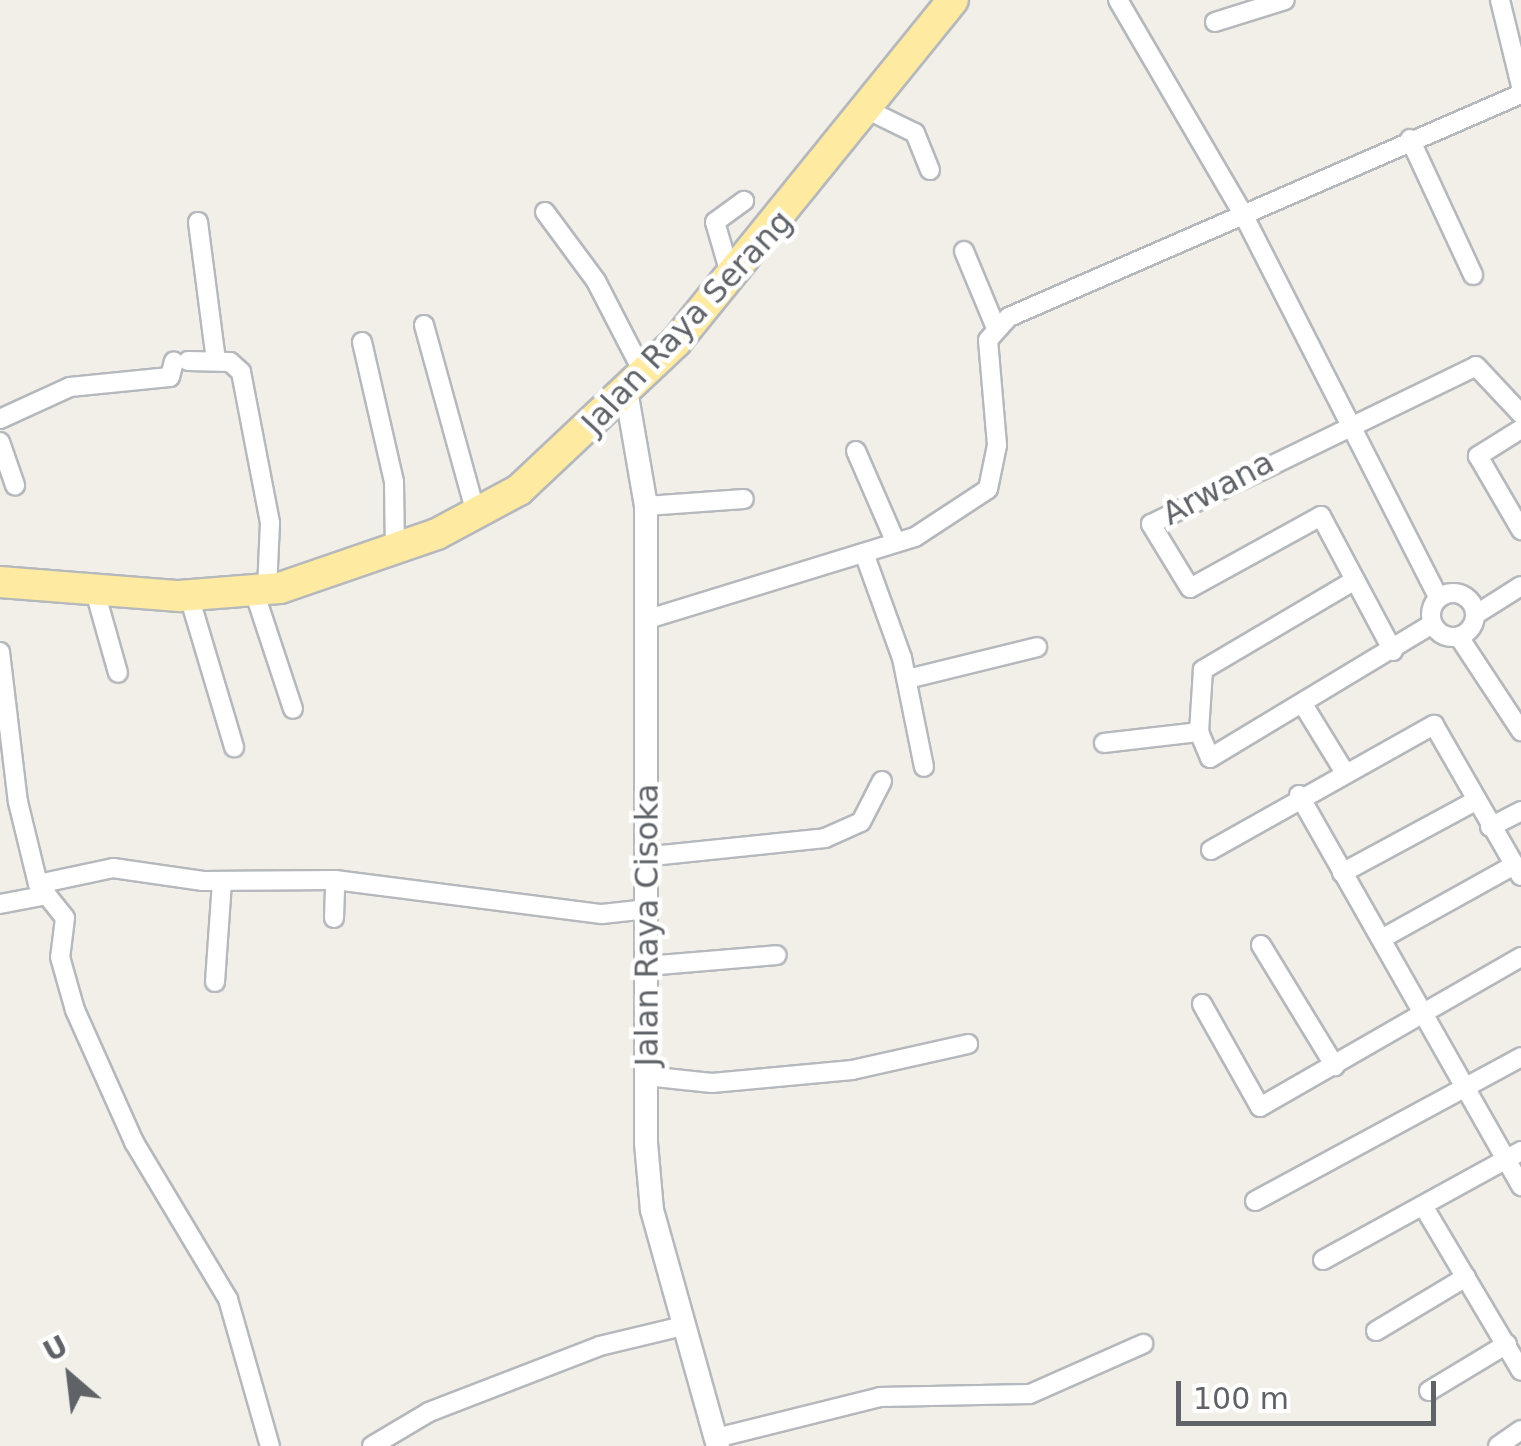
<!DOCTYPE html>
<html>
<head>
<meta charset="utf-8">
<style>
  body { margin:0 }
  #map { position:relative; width:1521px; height:1446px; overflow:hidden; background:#f1efe8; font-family:"DejaVu Sans",sans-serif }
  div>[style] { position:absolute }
  .roads { filter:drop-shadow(2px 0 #b5b8bc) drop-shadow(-2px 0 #b5b8bc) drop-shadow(0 2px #b5b8bc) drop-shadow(0 -2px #b5b8bc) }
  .minor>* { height:18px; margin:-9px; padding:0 9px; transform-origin:9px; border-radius:9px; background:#fff }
  .minor>.ring { margin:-9px; padding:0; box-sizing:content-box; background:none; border:18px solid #fff; border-radius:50% }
  .tertiary>* { height:22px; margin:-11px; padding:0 11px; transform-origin:11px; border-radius:11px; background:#fff }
  .trunk>* { height:30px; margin:-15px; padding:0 15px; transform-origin:15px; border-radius:15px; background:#feeaa1 }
  span { translate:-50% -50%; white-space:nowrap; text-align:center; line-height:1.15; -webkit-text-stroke:9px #fff; paint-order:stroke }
  .street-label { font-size:32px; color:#5f6368 }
  .north { position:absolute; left:20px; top:1326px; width:100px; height:100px; -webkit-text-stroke:8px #fff; paint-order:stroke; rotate:332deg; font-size:28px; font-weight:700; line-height:40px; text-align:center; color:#5f6368 }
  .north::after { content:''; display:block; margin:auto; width:35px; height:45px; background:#5f6368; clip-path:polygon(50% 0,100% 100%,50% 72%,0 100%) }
  .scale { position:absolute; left:1176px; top:1381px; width:260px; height:45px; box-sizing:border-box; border:5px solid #5f6368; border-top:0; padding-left:12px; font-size:30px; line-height:35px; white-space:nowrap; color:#5f6368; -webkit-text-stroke:8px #fff; paint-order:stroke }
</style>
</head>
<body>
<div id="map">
  <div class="roads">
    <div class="minor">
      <i style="left:1118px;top:0;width:246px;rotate:59.7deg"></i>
      <i style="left:1242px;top:212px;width:433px;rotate:63deg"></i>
      <i style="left:1500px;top:0;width:89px;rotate:76.3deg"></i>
      <i style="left:1215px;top:22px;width:73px;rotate:-17.4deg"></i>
      <i style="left:870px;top:111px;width:50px;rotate:26.1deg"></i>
      <i style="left:915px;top:133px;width:40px;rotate:68deg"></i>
      <i style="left:1410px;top:139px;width:150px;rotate:65.1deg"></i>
      <i style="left:545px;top:212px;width:86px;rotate:53.5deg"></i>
      <i style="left:596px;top:281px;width:107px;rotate:62.7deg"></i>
      <i style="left:198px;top:222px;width:139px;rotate:82.6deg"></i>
      <i style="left:964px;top:251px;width:83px;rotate:67.4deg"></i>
      <i style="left:731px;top:277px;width:57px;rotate:-106.2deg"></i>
      <i style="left:715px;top:222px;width:36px;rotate:-36deg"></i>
      <i style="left:424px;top:325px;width:196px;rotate:74.6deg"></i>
      <i style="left:362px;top:342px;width:144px;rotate:77.1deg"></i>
      <i style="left:394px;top:482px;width:69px;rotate:89.2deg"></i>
      <i style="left:188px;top:361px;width:42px;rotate:1.4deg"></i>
      <i style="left:230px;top:362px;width:15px;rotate:42deg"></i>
      <i style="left:241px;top:372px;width:154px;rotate:79.1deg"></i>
      <i style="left:270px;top:523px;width:67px;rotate:92.6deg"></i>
      <i style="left:0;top:419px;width:77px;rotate:-24.6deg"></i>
      <i style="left:70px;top:387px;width:100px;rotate:-5.7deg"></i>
      <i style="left:170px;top:377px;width:16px;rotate:-76deg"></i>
      <i style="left:1521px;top:429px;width:51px;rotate:147.9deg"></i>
      <i style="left:1478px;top:456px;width:86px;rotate:59.8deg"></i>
      <i style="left:0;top:442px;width:46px;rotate:70.8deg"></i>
      <i style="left:856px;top:451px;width:100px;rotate:66.5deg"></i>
      <i style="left:646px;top:506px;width:98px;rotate:-4.1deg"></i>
      <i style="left:864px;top:553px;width:112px;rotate:70.1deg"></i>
      <i style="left:902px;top:658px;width:111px;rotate:78.6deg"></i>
      <i style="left:1355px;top:580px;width:177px;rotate:149.4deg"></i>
      <i style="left:1203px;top:670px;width:62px;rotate:93.7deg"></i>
      <i style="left:1199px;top:732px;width:28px;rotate:67deg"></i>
      <i style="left:1210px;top:758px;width:259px;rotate:-31.1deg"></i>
      <i style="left:94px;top:588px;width:88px;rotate:74.2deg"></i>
      <i style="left:254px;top:591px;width:124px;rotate:71.7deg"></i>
      <i class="ring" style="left:1431px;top:593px;width:26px;height:26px"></i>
      <i style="left:189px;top:596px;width:158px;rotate:73.4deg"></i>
      <i style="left:1475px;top:615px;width:54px;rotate:-32.2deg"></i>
      <i style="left:645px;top:620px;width:282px;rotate:-17.1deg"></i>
      <i style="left:915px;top:537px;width:87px;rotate:-33.3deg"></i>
      <i style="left:988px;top:489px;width:45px;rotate:-78.4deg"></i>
      <i style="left:997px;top:445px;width:105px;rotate:-94.9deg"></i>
      <i style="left:988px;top:340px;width:31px;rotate:-48deg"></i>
      <i style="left:1009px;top:317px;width:558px;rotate:-23.54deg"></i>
      <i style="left:1459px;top:637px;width:113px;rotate:56.6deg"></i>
      <i style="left:1393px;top:651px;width:153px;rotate:-118.1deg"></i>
      <i style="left:1321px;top:516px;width:149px;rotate:151.2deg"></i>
      <i style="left:1190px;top:588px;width:75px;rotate:-121.4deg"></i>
      <i style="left:1151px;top:524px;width:361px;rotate:-25.9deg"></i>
      <i style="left:1476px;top:366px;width:66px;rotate:46.8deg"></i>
      <i style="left:0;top:652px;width:151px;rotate:83.2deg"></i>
      <i style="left:18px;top:802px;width:84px;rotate:76.3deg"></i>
      <i style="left:38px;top:884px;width:43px;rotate:51.5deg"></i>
      <i style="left:65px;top:918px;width:39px;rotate:97deg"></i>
      <i style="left:60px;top:957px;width:55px;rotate:74.2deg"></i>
      <i style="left:75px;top:1010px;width:145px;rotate:65.9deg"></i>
      <i style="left:134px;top:1142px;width:183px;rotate:59.1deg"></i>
      <i style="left:228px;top:1299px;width:153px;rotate:74.1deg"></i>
      <i style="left:907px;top:679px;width:134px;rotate:-13.8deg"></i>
      <i style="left:1304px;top:706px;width:76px;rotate:58.4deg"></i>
      <i style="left:1104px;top:743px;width:96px;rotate:-6.6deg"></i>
      <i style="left:1299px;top:795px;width:450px;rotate:60.4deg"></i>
      <i style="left:1490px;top:827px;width:35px;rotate:-27deg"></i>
      <i style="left:1211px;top:850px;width:256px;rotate:-29.3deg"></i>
      <i style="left:1434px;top:725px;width:174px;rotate:60.1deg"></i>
      <i style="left:652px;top:856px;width:174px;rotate:-5.9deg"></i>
      <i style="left:825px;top:838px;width:39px;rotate:-24deg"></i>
      <i style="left:861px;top:822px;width:46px;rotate:-62.9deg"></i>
      <i style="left:1342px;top:873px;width:153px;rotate:-28.4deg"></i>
      <i style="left:38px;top:884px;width:77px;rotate:-12deg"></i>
      <i style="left:113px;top:868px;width:91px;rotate:8.2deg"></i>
      <i style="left:203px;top:881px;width:132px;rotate:-0.4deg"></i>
      <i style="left:335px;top:880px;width:269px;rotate:7.3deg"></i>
      <i style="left:602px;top:914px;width:46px;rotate:-6.2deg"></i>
      <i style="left:0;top:904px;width:48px;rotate:-10.8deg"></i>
      <i style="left:334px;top:918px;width:38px;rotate:-88deg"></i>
      <i style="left:1383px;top:938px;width:150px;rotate:-29.1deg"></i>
      <i style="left:1261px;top:945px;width:142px;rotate:58.6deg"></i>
      <i style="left:647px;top:966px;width:130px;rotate:-4.8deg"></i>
      <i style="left:215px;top:982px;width:101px;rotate:-86deg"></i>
      <i style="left:1202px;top:1004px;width:118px;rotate:60.6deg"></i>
      <i style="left:1260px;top:1107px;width:301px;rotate:-29.9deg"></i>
      <i style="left:646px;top:1076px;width:66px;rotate:6.1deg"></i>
      <i style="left:712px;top:1083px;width:141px;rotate:-5.3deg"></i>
      <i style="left:852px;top:1070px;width:119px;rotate:-12.6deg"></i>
      <i style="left:1255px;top:1201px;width:302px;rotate:-28.4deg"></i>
      <i style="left:1425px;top:1209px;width:188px;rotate:59.3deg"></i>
      <i style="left:1323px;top:1260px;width:226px;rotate:-28.8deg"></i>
      <i style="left:1376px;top:1331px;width:105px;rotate:-31deg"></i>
      <i style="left:1429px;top:1391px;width:91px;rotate:-31.1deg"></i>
      <i style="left:716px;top:1438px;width:169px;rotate:-14deg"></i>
      <i style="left:880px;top:1397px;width:150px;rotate:-1.1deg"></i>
      <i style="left:1030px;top:1394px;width:124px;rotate:-23.9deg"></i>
      <i style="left:372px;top:1446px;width:66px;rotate:-30.8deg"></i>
      <i style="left:429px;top:1412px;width:183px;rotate:-21.1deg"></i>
      <i style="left:600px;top:1346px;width:85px;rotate:-13.5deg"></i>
      <i style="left:1498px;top:1446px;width:28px;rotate:-35deg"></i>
    </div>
    <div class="tertiary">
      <i style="left:627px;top:396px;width:112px;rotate:80.2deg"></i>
      <i style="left:646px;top:506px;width:637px;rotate:90deg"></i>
      <i style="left:646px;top:1143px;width:67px;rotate:84.9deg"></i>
      <i style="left:652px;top:1210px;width:245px;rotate:74.4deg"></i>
    </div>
    <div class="trunk">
      <i style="left:0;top:582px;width:180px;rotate:4.5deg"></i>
      <i style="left:179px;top:596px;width:101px;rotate:-4.5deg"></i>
      <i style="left:280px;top:588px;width:166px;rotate:-19deg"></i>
      <i style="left:437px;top:534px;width:93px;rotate:-28.2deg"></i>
      <i style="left:519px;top:490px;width:216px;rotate:-43.3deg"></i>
      <i style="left:676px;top:342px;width:440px;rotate:-51deg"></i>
    </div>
  </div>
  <div class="street-label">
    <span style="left:687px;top:322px;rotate:-47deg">Jalan Raya Serang</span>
    <span style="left:1218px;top:488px;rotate:-28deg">Arwana</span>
    <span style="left:647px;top:925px;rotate:-90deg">Jalan Raya Cisoka</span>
  </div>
  <div class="north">U</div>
  <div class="scale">100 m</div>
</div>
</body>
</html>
